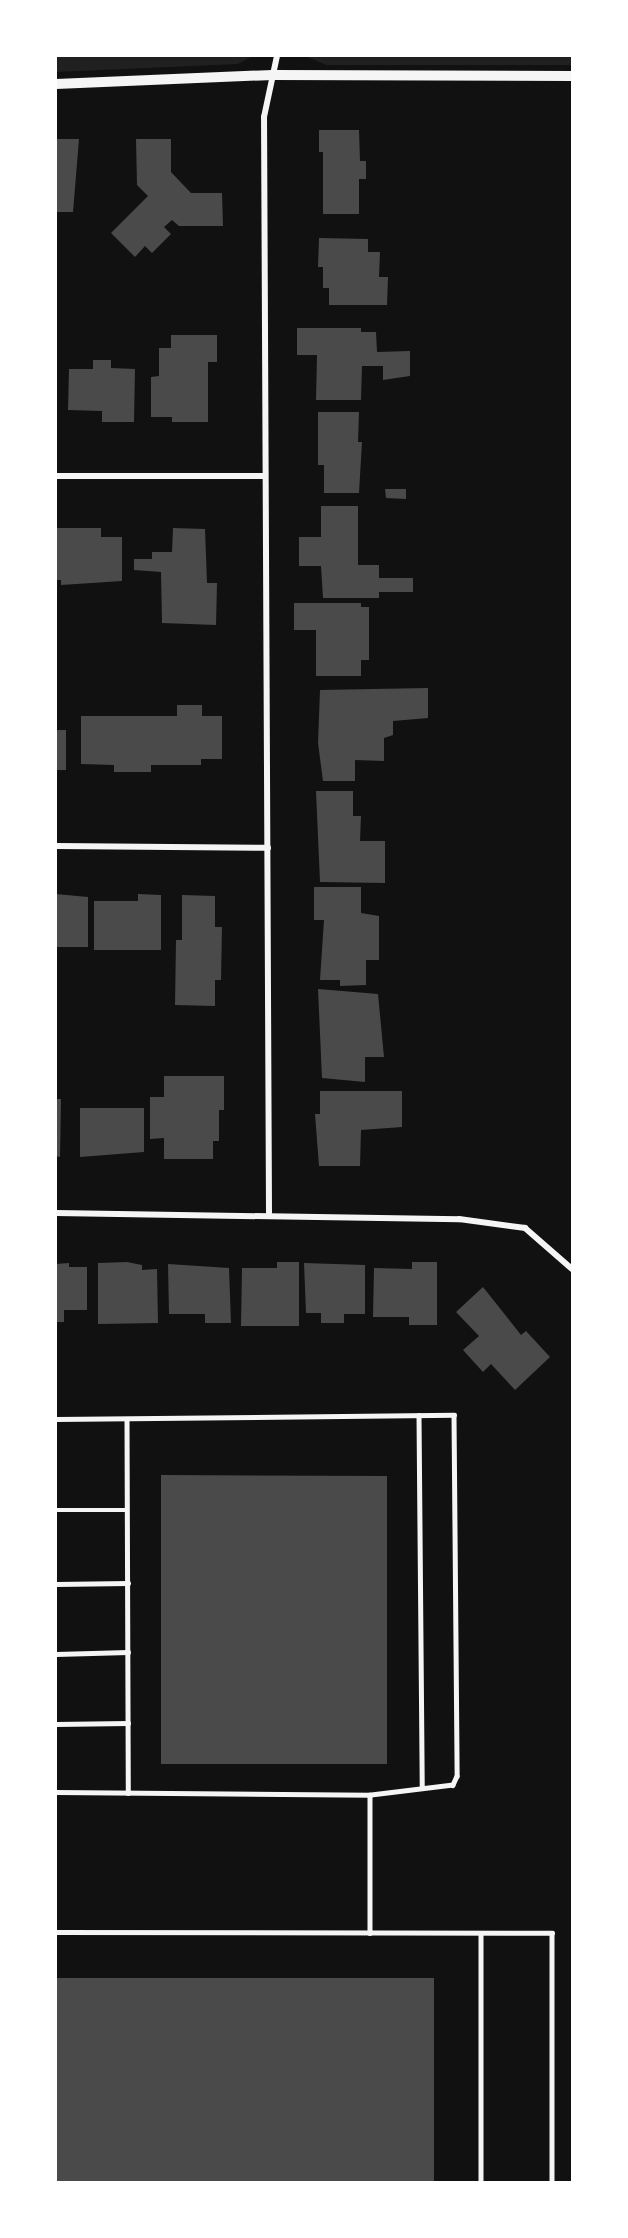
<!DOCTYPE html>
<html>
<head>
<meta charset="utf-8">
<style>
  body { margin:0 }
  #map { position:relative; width:628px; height:2238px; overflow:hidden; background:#111; font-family:"Nunito Sans",sans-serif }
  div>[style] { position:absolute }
  .green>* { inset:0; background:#202020 }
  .building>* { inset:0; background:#4a4a4a }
  .service>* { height:4.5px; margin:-2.25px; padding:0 2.25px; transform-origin:2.25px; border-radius:2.25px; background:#f5f5f5 }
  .minor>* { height:6px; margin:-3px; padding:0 3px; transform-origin:3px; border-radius:3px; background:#f5f5f5 }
  .tertiary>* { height:10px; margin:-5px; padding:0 5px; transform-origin:5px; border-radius:5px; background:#f5f5f5 }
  span { translate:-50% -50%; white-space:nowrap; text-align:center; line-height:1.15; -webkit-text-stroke:6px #fff; paint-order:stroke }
  .frame { position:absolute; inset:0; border:57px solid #fff; pointer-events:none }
</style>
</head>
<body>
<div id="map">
  <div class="green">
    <i style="clip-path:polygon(56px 56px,253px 56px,238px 64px,56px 72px)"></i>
    <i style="clip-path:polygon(305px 56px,572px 56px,572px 65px,326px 65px)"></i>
  </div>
  <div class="building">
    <i style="clip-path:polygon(319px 130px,359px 130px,360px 161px,366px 161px,366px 179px,359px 179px,359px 214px,323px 214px,323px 152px,319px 152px)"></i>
    <i style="clip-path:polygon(56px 139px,79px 139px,73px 212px,56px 212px)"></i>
    <i style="clip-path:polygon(136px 139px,171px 139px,171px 172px,191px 193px,222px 193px,223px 226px,179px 226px,172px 220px,164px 227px,171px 234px,152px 253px,145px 246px,135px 257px,111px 233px,148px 196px,137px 185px)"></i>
    <i style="clip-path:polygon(319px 238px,368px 239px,368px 252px,380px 252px,379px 277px,388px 277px,387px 305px,329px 305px,329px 288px,323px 288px,323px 267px,318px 267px)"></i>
    <i style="clip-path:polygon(297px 328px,361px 328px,361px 332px,376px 332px,377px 352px,410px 351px,410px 376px,383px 380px,383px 366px,362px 366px,361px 400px,316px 400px,317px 355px,297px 355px)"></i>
    <i style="clip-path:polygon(171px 335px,217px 335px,217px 362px,208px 362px,208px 422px,172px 422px,172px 417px,151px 417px,151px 377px,159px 376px,159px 348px,171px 348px)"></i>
    <i style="clip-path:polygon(93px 360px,111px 360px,111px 368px,135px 369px,134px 422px,102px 422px,102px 411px,68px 410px,69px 369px,93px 369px)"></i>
    <i style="clip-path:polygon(318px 412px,359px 412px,358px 442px,362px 442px,359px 493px,324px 493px,324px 465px,318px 465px)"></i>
    <i style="clip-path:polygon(385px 489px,406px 489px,406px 499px,386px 498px)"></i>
    <i style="clip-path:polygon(321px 506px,358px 506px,358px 565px,379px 565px,379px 578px,413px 578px,413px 592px,379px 592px,379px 598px,323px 598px,321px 566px,299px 566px,299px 537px,321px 537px)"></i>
    <i style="clip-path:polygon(56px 528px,101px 528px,101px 537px,122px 537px,122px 581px,61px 585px,61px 580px,56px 580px)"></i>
    <i style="clip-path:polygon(173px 528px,205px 529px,207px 583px,217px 583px,216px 625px,162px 623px,161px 572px,134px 570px,134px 559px,152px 559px,152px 552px,172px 552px)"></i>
    <i style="clip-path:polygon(294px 603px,361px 603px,361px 607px,369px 607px,369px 660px,361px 660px,361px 676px,316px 676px,316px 630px,294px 630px)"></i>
    <i style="clip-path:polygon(428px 688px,428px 718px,393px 721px,393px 735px,384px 738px,384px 761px,355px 760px,355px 781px,323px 781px,318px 743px,320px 690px)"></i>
    <i style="clip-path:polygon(177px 705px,202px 705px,202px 716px,222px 716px,222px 759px,201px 759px,201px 765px,151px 765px,151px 772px,114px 772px,114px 765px,81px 764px,81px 716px,177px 716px)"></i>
    <i style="clip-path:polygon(56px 730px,66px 730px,66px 770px,56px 770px)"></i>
    <i style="clip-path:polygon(316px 791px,353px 791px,353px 816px,361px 816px,360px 841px,385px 841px,385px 883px,320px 882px)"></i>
    <i style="clip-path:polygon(314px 887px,361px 887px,361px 913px,379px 916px,379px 960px,366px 960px,366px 985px,340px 986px,340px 980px,320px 980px,324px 920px,314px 920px)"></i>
    <i style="clip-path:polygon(56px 894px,88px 897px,88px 947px,56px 947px)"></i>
    <i style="clip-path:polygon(138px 894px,161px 895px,161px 950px,94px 950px,94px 901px,138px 901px)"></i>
    <i style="clip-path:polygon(182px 895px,215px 896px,215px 927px,222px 927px,221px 980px,215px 980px,215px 1006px,175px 1005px,176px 940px,182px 940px)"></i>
    <i style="clip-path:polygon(318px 989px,378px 994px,384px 1057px,365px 1057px,365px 1082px,322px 1078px)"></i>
    <i style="clip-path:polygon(164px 1076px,224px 1076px,224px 1110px,219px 1110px,219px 1141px,213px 1141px,213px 1159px,164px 1159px,164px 1138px,150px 1139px,150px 1097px,164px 1097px)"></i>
    <i style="clip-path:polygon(320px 1091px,402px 1091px,402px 1127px,361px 1130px,360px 1166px,319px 1166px,315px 1114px,320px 1114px)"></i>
    <i style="clip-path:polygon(56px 1099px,61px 1099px,60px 1157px,56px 1156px)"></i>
    <i style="clip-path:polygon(80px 1108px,144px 1108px,144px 1152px,80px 1157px)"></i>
    <i style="clip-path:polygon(127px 1262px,142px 1265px,142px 1270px,157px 1269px,158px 1323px,98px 1324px,98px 1263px)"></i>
    <i style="clip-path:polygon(277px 1262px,299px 1262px,299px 1326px,241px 1326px,242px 1268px,277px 1268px)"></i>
    <i style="clip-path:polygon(412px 1262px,437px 1262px,437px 1325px,409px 1325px,409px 1317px,373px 1317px,374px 1268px,412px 1269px)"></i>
    <i style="clip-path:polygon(69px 1263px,69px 1267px,87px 1267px,87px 1310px,64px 1310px,64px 1322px,56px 1322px,56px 1264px)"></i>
    <i style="clip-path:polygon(304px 1263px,365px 1265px,365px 1314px,344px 1314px,344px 1323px,321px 1323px,321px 1313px,306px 1313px)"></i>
    <i style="clip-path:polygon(168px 1264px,229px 1268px,231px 1323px,205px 1323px,205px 1314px,169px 1314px)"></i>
    <i style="clip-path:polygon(483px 1287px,521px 1335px,526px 1331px,550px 1357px,515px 1390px,491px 1364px,483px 1372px,463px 1350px,479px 1336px,456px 1312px)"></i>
    <i style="clip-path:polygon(161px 1475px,387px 1476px,387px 1764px,161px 1764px)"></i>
    <i style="clip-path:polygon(57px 1978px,434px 1978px,434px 2182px,56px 2182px)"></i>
  </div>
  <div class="service">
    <i style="left:419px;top:1415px;width:372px;rotate:89.5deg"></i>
    <i style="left:56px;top:1419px;width:398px;rotate:-0.6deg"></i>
    <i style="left:454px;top:1415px;width:361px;rotate:89.5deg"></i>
    <i style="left:457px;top:1776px;width:10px;rotate:114deg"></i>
    <i style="left:453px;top:1785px;width:84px;rotate:173.1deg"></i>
    <i style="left:370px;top:1795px;width:138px;rotate:90deg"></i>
    <i style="left:127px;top:1419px;width:374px;rotate:89.8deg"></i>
    <i style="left:56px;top:1510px;width:71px"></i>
    <i style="left:56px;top:1584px;width:72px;rotate:-0.8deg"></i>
    <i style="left:56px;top:1654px;width:72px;rotate:-1.6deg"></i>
    <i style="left:56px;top:1724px;width:72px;rotate:-0.8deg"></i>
    <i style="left:56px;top:1792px;width:314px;rotate:0.5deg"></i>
    <i style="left:56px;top:1932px;width:496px;rotate:0.1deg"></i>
    <i style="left:552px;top:1933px;width:249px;rotate:90deg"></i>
    <i style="left:481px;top:1933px;width:249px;rotate:90deg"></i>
  </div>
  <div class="minor">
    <i style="left:56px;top:476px;width:207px"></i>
    <i style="left:56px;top:846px;width:212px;rotate:0.5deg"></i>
    <i style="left:56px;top:1213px;width:403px;rotate:0.9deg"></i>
    <i style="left:459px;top:1219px;width:67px;rotate:7.8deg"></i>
    <i style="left:525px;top:1228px;width:62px;rotate:41.1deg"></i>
    <i style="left:269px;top:1213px;width:1096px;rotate:-90.26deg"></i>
    <i style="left:264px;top:117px;width:62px;rotate:-78deg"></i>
  </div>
  <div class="tertiary">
    <i style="left:56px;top:84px;width:217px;rotate:-2.4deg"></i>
    <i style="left:273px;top:75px;width:299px;rotate:0.2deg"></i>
  </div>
  <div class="frame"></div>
</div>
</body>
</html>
